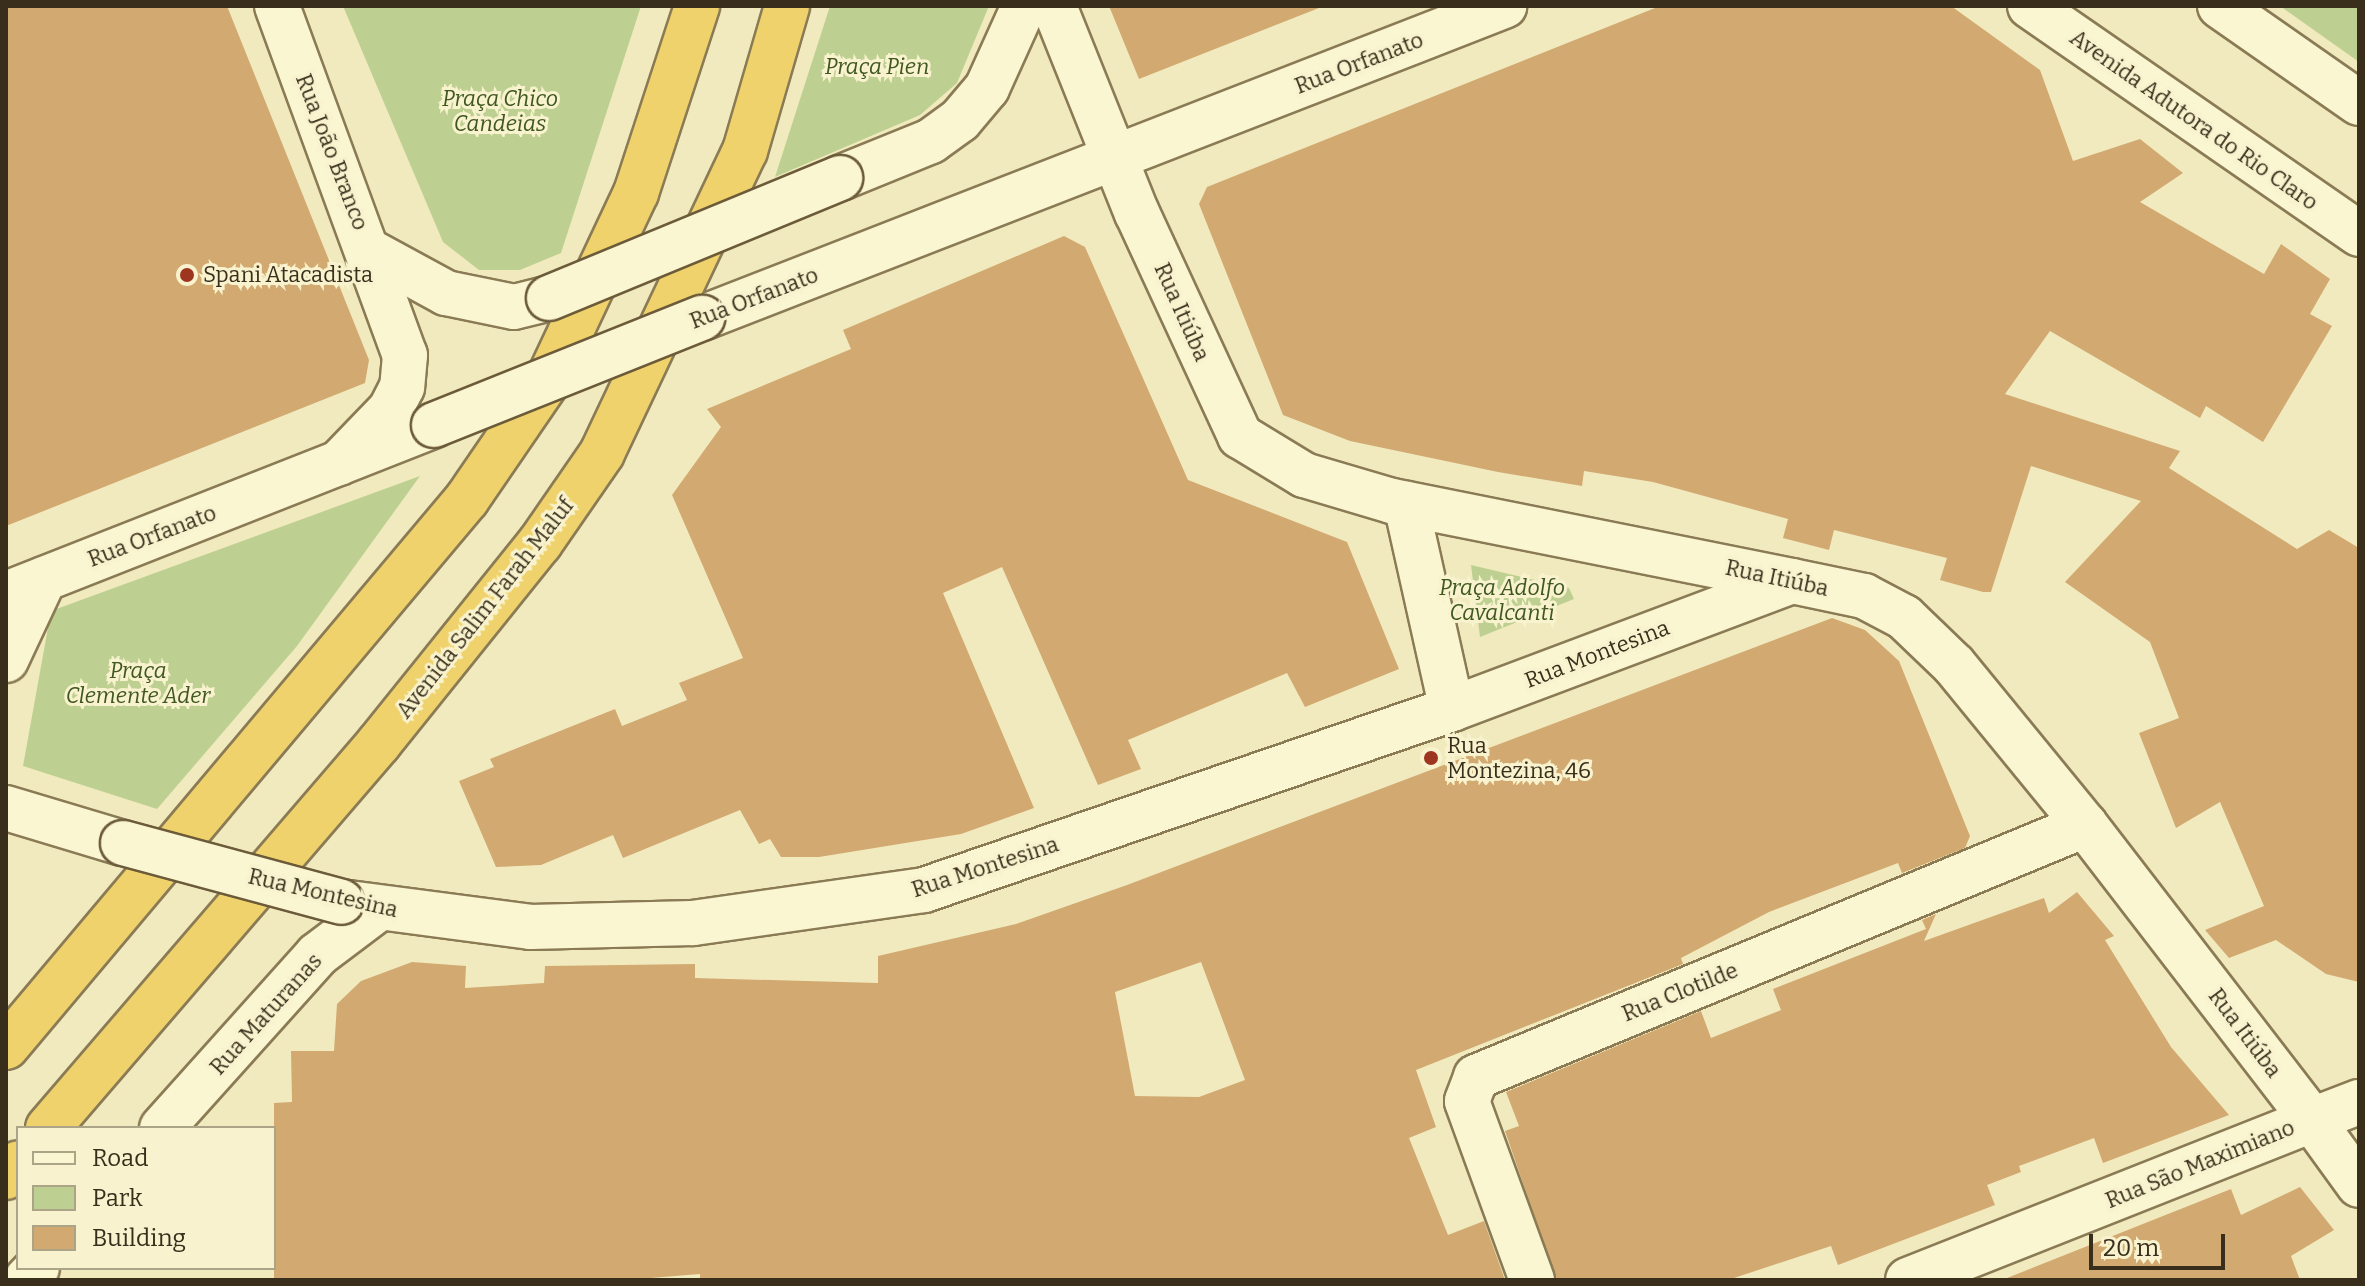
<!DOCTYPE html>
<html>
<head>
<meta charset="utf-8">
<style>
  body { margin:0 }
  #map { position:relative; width:2365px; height:1286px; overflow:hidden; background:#f1eabe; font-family:Bitter,serif }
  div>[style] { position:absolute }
  .green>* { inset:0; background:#bed091 }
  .building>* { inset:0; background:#d2aa71 }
  .roads { filter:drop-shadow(2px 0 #8a7b55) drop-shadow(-2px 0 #8a7b55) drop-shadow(0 2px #8a7b55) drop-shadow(0 -2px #8a7b55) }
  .minor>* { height:44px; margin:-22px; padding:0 22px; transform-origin:22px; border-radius:22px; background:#fbf6d2 }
  .tertiary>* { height:44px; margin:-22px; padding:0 22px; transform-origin:22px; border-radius:22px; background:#fbf6d2 }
  .secondary>* { height:44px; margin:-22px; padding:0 22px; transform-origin:22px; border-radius:22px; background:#fbf6d2 }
  .trunk>* { height:44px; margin:-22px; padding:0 22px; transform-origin:22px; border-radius:22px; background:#f0d26c }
  .bridges { filter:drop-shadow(2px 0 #6c5b39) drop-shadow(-2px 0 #6c5b39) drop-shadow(0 2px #6c5b39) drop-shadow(0 -2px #6c5b39) }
  .secondary-bridge>* { height:44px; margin:-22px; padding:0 22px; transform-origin:22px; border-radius:22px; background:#fbf6d2 }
  .dots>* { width:22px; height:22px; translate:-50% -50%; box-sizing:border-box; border:4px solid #f8f3ce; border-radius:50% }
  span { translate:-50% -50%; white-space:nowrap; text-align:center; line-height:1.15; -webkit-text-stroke:6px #f8f3ce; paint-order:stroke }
  .street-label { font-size:22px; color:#392e1b }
  .park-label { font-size:22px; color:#405720; font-style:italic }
  .poi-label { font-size:22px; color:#392e1b }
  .left { translate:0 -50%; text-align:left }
  .frame { position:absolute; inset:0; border:8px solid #392e1b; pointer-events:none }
  .legend { position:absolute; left:16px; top:1126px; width:260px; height:144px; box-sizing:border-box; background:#f8f3ce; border:2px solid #aca486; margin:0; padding:10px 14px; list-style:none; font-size:24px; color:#392e1b }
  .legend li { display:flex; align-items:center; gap:16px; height:40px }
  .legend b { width:40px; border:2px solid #aca486 }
  .scale { position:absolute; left:2089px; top:1234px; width:136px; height:36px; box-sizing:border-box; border:4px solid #392e1b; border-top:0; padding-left:10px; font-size:24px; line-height:28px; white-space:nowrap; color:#392e1b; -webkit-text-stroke:6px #f8f3ce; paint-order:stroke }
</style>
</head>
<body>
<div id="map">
  <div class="green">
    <i style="clip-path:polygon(343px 6px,641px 6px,561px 253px,520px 270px,479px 270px,443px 242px)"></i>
    <i style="clip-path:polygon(830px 6px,989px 6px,957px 83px,920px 115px,775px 177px)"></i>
    <i style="clip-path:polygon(2280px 6px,2359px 6px,2359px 62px)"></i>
    <i style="clip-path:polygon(420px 476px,297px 646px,157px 809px,23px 766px,51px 611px)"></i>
    <i style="clip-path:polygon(1471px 565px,1569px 588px,1574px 599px,1480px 637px)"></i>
  </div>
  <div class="building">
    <i style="clip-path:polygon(6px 6px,227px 6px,369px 360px,365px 383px,6px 526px)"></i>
    <i style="clip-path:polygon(1109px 6px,1318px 6px,1319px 8px,1139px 79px)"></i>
    <i style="clip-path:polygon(1660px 6px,1951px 6px,2040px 70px,2073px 161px,2140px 139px,2183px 173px,2140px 202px,2264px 274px,2281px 244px,2330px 279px,2310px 314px,2332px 326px,2263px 442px,2206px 406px,2200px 418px,2050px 331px,2005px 394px,2180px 451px,2169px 468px,2297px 549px,2329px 530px,2359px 548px,2359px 982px,2326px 974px,2276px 940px,2229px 958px,2205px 930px,2264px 906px,2220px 802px,2176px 828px,2139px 733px,2179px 718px,2150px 642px,2065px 582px,2141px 501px,2031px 466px,1991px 592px,1983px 592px,1940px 580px,1947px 558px,1834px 530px,1829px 550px,1783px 538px,1788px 519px,1653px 482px,1584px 471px,1582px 486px,1498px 472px,1350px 441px,1283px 415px,1199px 204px,1207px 187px)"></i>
    <i style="clip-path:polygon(1064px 236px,1085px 247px,1188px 480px,1347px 542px,1399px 669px,1305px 707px,1287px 673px,1128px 740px,1141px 769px,1098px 785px,1002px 567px,943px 593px,1034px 808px,961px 834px,819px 857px,781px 857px,770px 839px,759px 844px,740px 810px,623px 858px,613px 835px,541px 865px,496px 867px,459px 781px,494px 767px,490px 759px,615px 709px,622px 726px,687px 700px,679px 683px,743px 658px,672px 495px,721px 427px,707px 409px,851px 349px,843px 330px)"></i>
    <i style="clip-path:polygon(evenodd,1832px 618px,1865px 630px,1899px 661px,1970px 836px,1965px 848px,1902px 873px,1898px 863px,1769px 912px,1681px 958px,1683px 964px,1416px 1070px,1436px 1127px,1409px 1138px,1448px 1235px,1484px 1221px,1505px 1280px,700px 1280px,700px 1274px,626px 1280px,274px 1280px,274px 1103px,292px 1102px,291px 1051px,334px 1051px,337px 1004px,361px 981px,412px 962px,466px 966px,465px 988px,544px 983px,545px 966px,695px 964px,695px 978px,878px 983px,878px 956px,1016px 924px,1127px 885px,1832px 618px,1201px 962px,1245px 1080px,1199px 1097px,1135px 1096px,1115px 992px,1201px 962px)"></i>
    <i style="clip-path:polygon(2077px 892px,2114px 936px,2105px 940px,2171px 1047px,2229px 1115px,2103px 1163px,2094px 1138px,2019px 1166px,2021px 1172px,1987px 1185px,1995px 1205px,1838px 1265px,1831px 1246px,1728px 1280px,1556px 1280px,1505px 1131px,1519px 1126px,1506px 1092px,1701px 1011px,1711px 1038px,1781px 1010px,1773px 989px,1926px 929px,1922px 920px,1936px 914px,1924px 941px,2044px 898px,2049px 913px)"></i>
    <i style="clip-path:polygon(2300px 1187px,2334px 1230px,2291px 1256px,2300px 1280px,2002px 1280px,2231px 1189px,2241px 1215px)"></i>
  </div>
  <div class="roads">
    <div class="minor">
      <i style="left:162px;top:1128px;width:232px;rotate:-48.1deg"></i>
      <i style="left:317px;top:955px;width:76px;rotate:-37deg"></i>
      <i style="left:26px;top:1280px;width:16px;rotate:-47deg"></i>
      <i style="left:1532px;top:1280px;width:190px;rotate:-110deg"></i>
      <i style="left:1467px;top:1101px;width:26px;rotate:-69deg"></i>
      <i style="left:1476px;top:1077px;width:659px;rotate:-22.48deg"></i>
      <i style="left:1908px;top:1280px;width:435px;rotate:-21.6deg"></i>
      <i style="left:2312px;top:1120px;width:80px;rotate:54.1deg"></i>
    </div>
    <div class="tertiary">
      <i style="left:1054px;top:6px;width:223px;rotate:68.2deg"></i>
      <i style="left:1137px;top:213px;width:246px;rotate:65.2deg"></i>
      <i style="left:1240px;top:436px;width:75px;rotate:31.4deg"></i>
      <i style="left:1304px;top:475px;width:92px;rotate:16.5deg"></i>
      <i style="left:1392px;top:501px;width:408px;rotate:11.3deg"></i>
      <i style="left:6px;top:660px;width:89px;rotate:-64.9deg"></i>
    </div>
    <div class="secondary">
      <i style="left:277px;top:6px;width:372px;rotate:69.9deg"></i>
      <i style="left:405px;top:355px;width:32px;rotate:95deg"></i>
      <i style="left:402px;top:387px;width:25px;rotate:117deg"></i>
      <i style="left:391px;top:409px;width:75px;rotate:133.9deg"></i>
      <i style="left:2030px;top:6px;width:400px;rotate:34.7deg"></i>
      <i style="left:2220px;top:6px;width:169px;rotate:34.9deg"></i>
      <i style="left:840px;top:178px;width:98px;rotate:-22.1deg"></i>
      <i style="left:931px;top:141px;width:36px;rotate:-36deg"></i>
      <i style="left:960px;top:120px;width:42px;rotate:-49.8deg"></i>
      <i style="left:987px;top:88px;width:90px;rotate:-65.7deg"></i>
      <i style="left:369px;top:251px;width:88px;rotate:28.6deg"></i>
      <i style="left:446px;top:293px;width:69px;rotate:11.6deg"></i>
      <i style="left:514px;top:307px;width:36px;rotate:-14deg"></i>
      <i style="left:702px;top:318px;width:861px;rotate:-21.26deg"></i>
      <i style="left:1406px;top:504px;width:210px;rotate:77.4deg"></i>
      <i style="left:6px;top:594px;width:460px;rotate:-21.5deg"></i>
      <i style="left:6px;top:808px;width:122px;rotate:16.7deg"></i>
      <i style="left:341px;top:902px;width:191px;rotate:7.5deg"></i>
      <i style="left:530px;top:927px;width:163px;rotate:-1.4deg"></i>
      <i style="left:693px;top:923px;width:233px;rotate:-8.1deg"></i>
      <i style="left:924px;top:890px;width:558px;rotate:-18.92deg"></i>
      <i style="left:1452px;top:709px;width:363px;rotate:-20.6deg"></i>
      <i style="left:1792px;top:581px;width:74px;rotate:11.8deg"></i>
      <i style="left:1864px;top:596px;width:45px;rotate:27.7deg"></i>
      <i style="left:1904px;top:617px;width:69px;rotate:43.8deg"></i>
      <i style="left:1954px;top:665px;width:207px;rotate:50.7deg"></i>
      <i style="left:2085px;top:825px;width:372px;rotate:52.4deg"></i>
      <i style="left:2312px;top:1120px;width:50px;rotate:-21deg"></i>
    </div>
    <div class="trunk">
      <i style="left:6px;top:1047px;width:716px;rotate:-49.93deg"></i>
      <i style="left:467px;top:499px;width:142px;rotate:-55.6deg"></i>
      <i style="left:547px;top:382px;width:209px;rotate:-64.8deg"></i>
      <i style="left:636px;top:193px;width:197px;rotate:-71.9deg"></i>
      <i style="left:48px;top:1128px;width:508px;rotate:-49.31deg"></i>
      <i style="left:379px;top:743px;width:257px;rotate:-51.2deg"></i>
      <i style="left:540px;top:543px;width:109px;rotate:-55.4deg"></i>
      <i style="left:602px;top:453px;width:334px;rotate:-64.7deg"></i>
      <i style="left:745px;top:151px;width:151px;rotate:-73.8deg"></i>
      <i style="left:6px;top:1177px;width:18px;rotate:-49deg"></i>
    </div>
  </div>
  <div class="bridges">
    <div class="secondary-bridge">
      <i style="left:549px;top:298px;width:315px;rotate:-22.4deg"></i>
      <i style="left:434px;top:425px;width:289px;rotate:-21.8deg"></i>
      <i style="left:123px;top:843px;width:226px;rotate:15.1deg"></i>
    </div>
  </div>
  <div class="dots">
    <i style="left:187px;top:275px;background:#9e3521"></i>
    <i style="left:1431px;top:758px;background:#9e3521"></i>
  </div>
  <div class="street-label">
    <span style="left:1359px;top:63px;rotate:-21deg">Rua Orfanato</span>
    <span style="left:2194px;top:120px;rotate:35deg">Avenida Adutora do Rio Claro</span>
    <span style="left:332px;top:152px;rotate:69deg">Rua João Branco</span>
    <span style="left:754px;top:298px;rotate:-21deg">Rua Orfanato</span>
    <span style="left:1182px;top:312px;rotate:66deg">Rua Itiúba</span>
    <span style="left:152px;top:536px;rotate:-21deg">Rua Orfanato</span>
    <span style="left:1777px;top:578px;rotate:12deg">Rua Itiúba</span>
    <span style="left:485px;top:608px;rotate:-52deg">Avenida Salim Farah Maluf</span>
    <span style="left:1597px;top:654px;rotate:-21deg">Rua Montesina</span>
    <span style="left:985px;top:867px;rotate:-18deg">Rua Montesina</span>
    <span style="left:323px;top:893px;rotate:13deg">Rua Montesina</span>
    <span style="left:1680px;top:992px;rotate:-22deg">Rua Clotilde</span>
    <span style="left:266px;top:1014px;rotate:-48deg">Rua Maturanas</span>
    <span style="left:2245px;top:1033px;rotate:53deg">Rua Itiúba</span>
    <span style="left:2200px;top:1164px;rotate:-22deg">Rua São Maximiano</span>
  </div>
  <div class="park-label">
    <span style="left:877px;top:67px">Praça Pien</span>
    <span style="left:500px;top:111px">Praça Chico<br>Candeias</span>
    <span style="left:1502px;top:600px">Praça Adolfo<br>Cavalcanti</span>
    <span style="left:138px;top:683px">Praça<br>Clemente Ader</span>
  </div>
  <div class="poi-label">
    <span class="left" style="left:203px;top:275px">Spani Atacadista</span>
    <span class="left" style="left:1447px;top:758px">Rua<br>Montezina, 46</span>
  </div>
  <div class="frame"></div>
  <ul class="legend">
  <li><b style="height:10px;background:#fbf6d2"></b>Road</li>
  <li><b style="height:22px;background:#bed091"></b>Park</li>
  <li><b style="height:22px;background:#d2aa71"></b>Building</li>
  </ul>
  <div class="scale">20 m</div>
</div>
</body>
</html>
